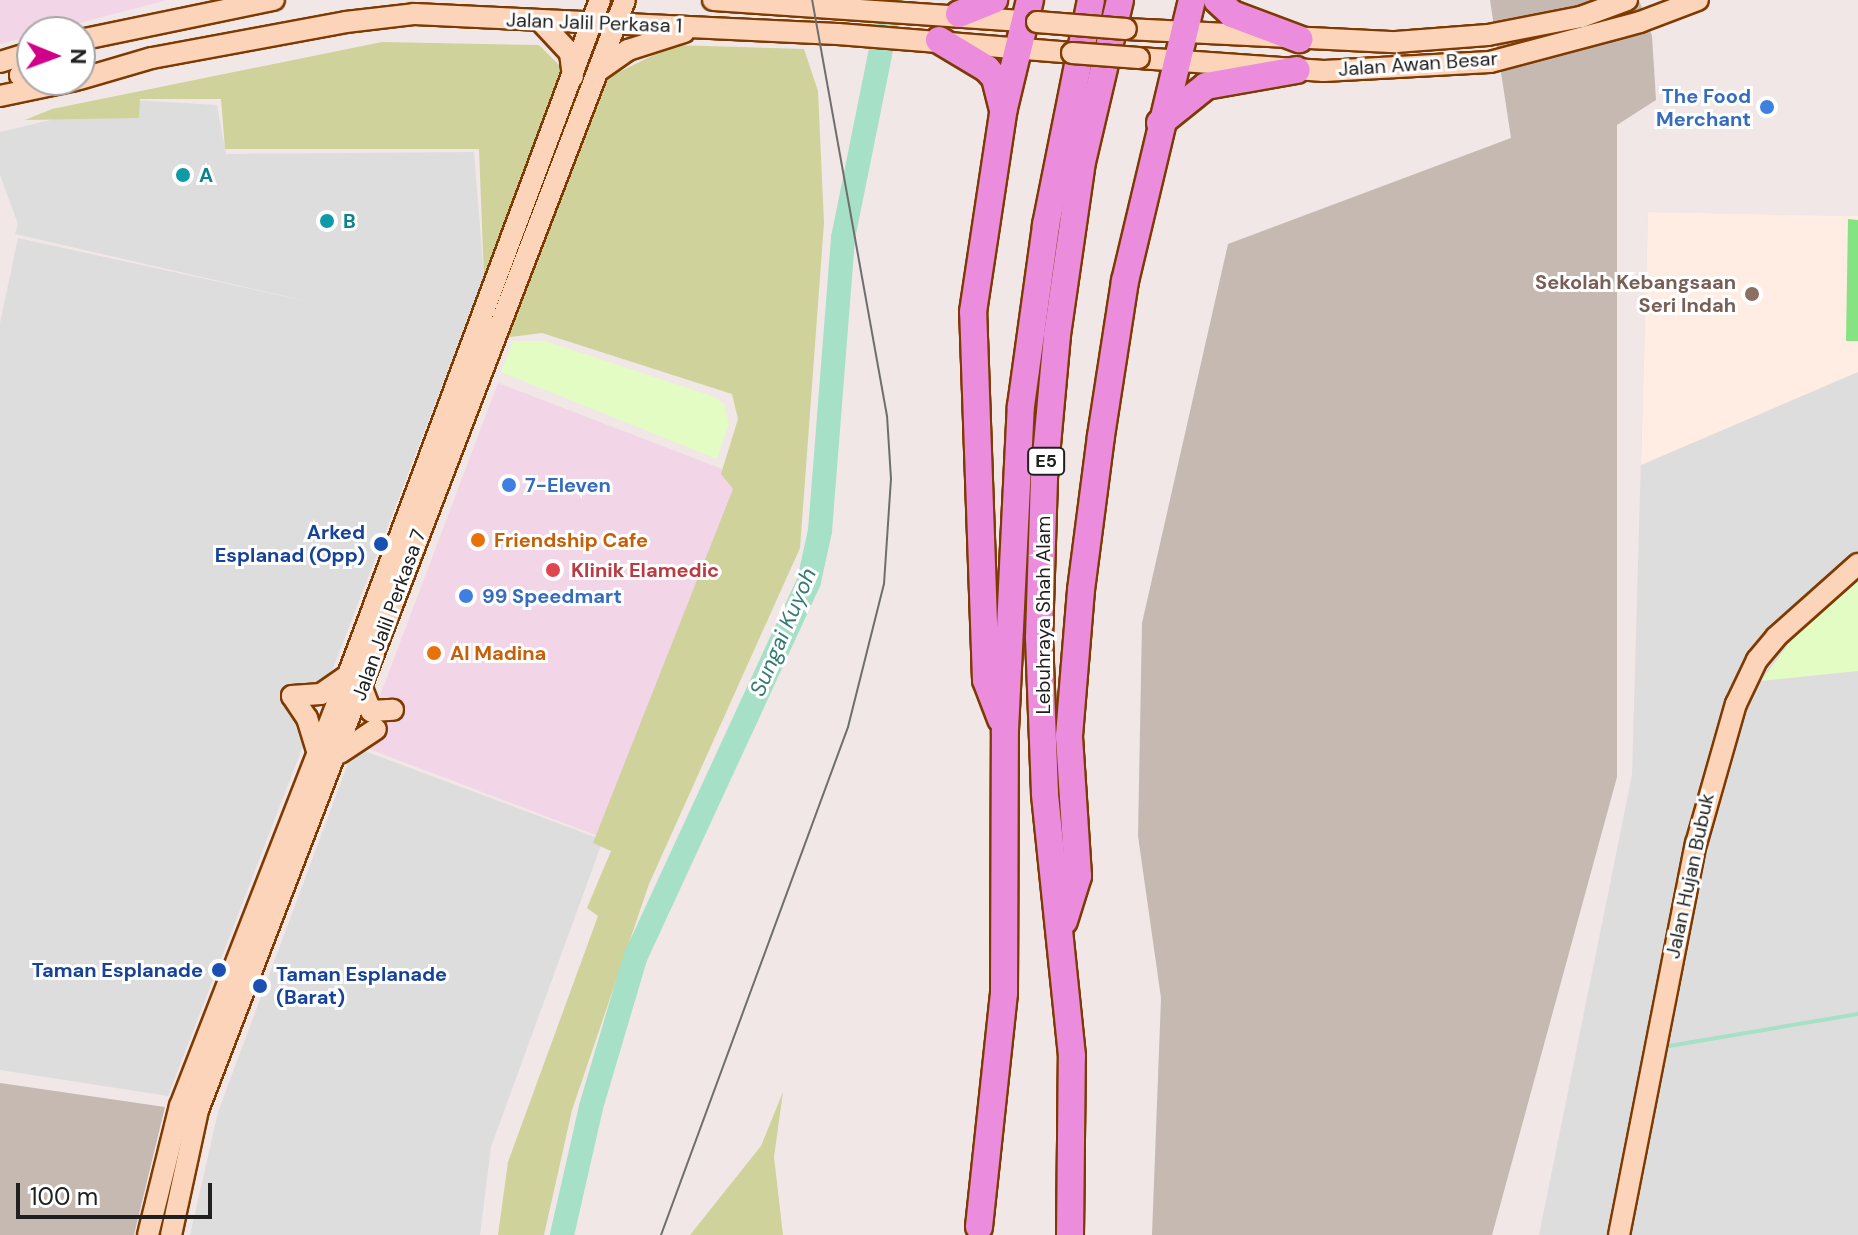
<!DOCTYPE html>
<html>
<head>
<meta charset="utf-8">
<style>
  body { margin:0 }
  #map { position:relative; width:1858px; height:1235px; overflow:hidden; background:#f1e7e6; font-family:"DM Sans",sans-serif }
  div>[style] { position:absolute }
  .residential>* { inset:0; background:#deddde }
  .commercial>* { inset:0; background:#f2d5e7 }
  .education>* { inset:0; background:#ffece2 }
  .construction>* { inset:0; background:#c6b9b1 }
  .forest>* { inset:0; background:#cfd29a }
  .park>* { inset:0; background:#e3fcc3 }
  .pitch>* { inset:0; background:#85e382 }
  .stream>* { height:4px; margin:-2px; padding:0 2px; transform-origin:2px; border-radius:2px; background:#a5e0c7 }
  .river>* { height:24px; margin:-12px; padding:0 12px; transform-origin:12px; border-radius:12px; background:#a5e0c7 }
  .roads { filter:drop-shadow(2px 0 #7e3a00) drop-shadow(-2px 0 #7e3a00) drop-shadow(0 2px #7e3a00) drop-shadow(0 -2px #7e3a00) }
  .secondary>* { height:20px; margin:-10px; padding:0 10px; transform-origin:10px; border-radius:10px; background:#fcd4b9 }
  .highway>* { height:26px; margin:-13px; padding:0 13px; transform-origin:13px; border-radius:13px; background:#eb8cdc }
  .tram>* { height:2px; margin:-1px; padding:0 1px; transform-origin:1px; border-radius:1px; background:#6e6e6e }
  .bridges { filter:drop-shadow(2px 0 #7e3a00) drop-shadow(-2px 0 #7e3a00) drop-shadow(0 2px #7e3a00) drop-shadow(0 -2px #7e3a00) }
  .secondary-bridge>* { height:20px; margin:-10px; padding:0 10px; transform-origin:10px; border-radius:10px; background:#fcd4b9 }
  .dots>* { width:22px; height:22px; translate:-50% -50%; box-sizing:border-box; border:4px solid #fff; border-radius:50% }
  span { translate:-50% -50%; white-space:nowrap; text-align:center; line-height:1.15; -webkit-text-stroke:6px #fff; paint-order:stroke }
  .shield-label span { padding:2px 6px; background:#fff; border:2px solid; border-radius:6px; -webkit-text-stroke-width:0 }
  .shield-label { font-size:18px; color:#202020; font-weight:700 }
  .street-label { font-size:20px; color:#202020 }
  .shop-label { font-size:20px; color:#366cbe; font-weight:700 }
  .right { translate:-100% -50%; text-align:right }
  .left { translate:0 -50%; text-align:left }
  .culture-label { font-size:20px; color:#0d838f; font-weight:700 }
  .education-label { font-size:20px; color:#785e54; font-weight:700 }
  .transit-label { font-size:20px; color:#164399; font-weight:700 }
  .food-label { font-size:20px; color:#c56008; font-weight:700 }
  .health-label { font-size:20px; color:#be3a42; font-weight:700 }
  .water-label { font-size:22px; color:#347c71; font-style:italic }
  .north { position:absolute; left:16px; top:16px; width:80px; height:80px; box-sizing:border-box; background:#fff; border:2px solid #a6a6a6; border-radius:50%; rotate:91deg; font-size:22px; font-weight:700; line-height:32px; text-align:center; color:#202020 }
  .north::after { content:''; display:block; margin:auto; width:28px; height:36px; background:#d10088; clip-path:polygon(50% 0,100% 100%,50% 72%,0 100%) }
  .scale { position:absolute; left:16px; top:1183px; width:196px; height:36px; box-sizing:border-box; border:4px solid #202020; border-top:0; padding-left:10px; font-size:24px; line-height:28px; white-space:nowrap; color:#202020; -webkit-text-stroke:6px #fff; paint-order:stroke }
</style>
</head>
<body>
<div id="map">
  <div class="residential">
    <i style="clip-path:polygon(134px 100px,217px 105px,226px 154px,474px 152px,484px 277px,168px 1096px,0 1070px,0 323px,18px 238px,315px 303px,15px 234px,18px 224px,0 175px,0 132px)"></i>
    <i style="clip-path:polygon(1648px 212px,1858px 216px,1858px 1235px,1539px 1235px,1632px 775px)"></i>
    <i style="clip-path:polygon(354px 747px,603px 840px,491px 1147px,480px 1235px,190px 1235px,218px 1112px)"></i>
  </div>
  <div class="commercial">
    <i style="clip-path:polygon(0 0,167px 0,0 44px)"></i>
    <i style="clip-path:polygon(498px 383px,743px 477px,606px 839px,361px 746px)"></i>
  </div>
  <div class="education">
    <i style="clip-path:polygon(1648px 212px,1858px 216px,1858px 372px,1641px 465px)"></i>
  </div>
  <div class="construction">
    <i style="clip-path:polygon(1490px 0,1639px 0,1652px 36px,1656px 100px,1617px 125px,1617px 777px,1492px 1235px,1152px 1235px,1161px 998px,1138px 836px,1142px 623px,1228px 244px,1511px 138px)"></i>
    <i style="clip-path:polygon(0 1083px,165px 1107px,134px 1235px,0 1235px)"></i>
  </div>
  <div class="forest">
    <i style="clip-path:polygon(382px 42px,539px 45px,564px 70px,484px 277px,479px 149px,225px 149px,221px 99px,140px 99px,139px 118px,25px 120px,52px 109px)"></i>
    <i style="clip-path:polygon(674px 45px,804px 49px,818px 91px,824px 223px,800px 548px,649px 884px,572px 1110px,544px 1235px,498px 1235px,508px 1162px,598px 916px,587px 908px,611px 851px,593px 843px,733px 489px,721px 474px,738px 419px,732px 394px,542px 333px,502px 338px,603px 80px)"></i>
    <i style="clip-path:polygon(783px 1092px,774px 1157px,783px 1235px,690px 1235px,761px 1146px)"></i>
  </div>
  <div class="park">
    <i style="clip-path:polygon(513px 341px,545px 341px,712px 396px,724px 404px,729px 424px,717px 459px,501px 372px)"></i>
    <i style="clip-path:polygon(1858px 575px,1858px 671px,1761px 681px,1812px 613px)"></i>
  </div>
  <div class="pitch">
    <i style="clip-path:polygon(1848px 219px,1858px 220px,1858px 341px,1846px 341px)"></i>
  </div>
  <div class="stream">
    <i style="left:1669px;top:1046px;width:192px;rotate:-9.6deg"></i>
  </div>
  <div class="river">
    <i style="left:562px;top:1235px;width:131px;rotate:-77.2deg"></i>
    <i style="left:591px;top:1107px;width:155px;rotate:-73.5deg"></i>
    <i style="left:635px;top:958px;width:415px;rotate:-65.2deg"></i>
    <i style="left:809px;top:581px;width:51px;rotate:-77.6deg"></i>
    <i style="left:820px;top:531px;width:294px;rotate:-85.5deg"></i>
    <i style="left:843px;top:238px;width:243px;rotate:-78.6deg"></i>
  </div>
  <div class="roads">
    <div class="secondary">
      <i style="left:713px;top:0;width:325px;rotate:3.9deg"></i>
      <i style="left:542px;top:23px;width:41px;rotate:47deg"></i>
      <i style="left:570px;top:53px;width:24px;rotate:83deg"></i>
      <i style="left:1126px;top:29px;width:270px;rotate:2.8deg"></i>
      <i style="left:1396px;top:42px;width:92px;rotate:-4.4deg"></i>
      <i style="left:1488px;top:35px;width:95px;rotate:-11deg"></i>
      <i style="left:1581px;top:17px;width:49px;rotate:-20.3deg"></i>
      <i style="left:80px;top:40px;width:198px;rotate:-11.7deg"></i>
      <i style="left:32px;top:58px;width:21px;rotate:125deg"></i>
      <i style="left:20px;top:75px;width:30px;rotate:20deg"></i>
      <i style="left:1139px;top:58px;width:185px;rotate:4deg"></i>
      <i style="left:1324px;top:71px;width:166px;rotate:-3.1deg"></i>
      <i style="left:1490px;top:62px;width:155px;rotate:-14.9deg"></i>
      <i style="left:1640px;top:22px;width:62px;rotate:-20.8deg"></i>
      <i style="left:0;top:62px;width:34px;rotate:-17deg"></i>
      <i style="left:598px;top:71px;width:37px;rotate:-35deg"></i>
      <i style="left:628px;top:50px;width:59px;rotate:-17.8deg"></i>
      <i style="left:80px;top:79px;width:75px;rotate:-16.3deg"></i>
      <i style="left:152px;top:58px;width:197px;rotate:-10.5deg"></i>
      <i style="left:346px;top:22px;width:68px;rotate:-6.7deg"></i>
      <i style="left:414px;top:14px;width:424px;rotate:2.7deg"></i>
      <i style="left:838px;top:34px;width:235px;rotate:4.6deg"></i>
      <i style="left:0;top:96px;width:78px;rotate:-11.9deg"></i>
      <i style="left:362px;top:688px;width:25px;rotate:69deg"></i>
      <i style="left:371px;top:711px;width:22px;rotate:-3deg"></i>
      <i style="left:292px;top:696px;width:27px;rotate:56deg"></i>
      <i style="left:307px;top:718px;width:37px;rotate:73deg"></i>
      <i style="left:292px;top:696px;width:29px;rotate:-4deg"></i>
      <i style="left:321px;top:694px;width:33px;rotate:-35deg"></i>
      <i style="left:340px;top:753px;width:43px;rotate:-33.7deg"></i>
      <i style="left:148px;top:1235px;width:133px;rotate:-76.1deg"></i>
      <i style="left:180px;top:1106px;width:463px;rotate:-68.7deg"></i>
      <i style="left:348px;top:675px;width:721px;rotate:-69.53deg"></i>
      <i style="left:171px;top:1235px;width:128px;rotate:-77.8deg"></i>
      <i style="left:198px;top:1110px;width:1189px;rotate:-68.96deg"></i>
      <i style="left:1619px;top:1235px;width:399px;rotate:-78.9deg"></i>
      <i style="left:1696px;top:844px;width:146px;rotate:-74.1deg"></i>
      <i style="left:1736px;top:704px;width:49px;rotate:-64.5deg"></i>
      <i style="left:1757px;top:660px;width:30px;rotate:-50deg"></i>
      <i style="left:1776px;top:637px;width:110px;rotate:-41.7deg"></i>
    </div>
    <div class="highway">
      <i style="left:1217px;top:0;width:21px;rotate:43deg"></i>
      <i style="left:1232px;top:14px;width:72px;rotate:20.5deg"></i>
      <i style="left:959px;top:14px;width:38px;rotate:-22deg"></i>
      <i style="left:939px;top:40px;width:56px;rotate:31.1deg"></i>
      <i style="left:987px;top:69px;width:12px;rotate:48deg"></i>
      <i style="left:995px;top:78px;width:30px;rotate:76deg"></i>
      <i style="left:1160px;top:123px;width:59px;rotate:-38.8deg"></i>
      <i style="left:1206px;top:86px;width:92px;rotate:-10deg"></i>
      <i style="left:1001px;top:719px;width:42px;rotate:-111deg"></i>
      <i style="left:986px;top:680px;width:368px;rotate:-92deg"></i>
      <i style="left:973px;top:312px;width:206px;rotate:-81.4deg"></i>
      <i style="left:1004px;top:108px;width:111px;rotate:-76.5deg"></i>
      <i style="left:1064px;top:921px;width:47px;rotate:-72.7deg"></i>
      <i style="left:1078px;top:876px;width:140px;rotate:-93.7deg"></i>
      <i style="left:1069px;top:736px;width:146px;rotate:-85.3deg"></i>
      <i style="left:1081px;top:590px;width:155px;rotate:-82.6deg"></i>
      <i style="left:1101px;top:436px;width:157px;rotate:-81.2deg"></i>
      <i style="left:1125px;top:281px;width:289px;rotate:-76.6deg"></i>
      <i style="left:979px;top:1227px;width:235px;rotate:-83.9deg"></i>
      <i style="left:1004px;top:993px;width:263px;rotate:-89.8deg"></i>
      <i style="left:1005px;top:730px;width:324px;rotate:-87.2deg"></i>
      <i style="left:1021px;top:406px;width:183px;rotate:-82.1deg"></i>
      <i style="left:1046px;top:225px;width:229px;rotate:-78.7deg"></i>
      <i style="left:1070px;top:1235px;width:179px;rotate:-89.4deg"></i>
      <i style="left:1072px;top:1056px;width:264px;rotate:-95.9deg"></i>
      <i style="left:1045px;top:793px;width:155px;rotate:-92.2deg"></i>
      <i style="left:1039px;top:638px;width:160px;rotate:-88.2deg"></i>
      <i style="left:1044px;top:478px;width:144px;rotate:-84.8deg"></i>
      <i style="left:1057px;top:335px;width:175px;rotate:-81.8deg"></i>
      <i style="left:1082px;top:162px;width:166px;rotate:-76.8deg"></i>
    </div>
  </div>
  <div class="tram">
    <i style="left:661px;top:1235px;width:541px;rotate:-69.79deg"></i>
    <i style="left:848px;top:727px;width:147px;rotate:-75.9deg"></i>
    <i style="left:884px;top:584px;width:105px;rotate:-86.2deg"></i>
    <i style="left:891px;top:479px;width:63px;rotate:-93.6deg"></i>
    <i style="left:887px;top:416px;width:423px;rotate:-100.2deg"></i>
  </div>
  <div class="bridges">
    <div class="secondary-bridge">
      <i style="left:1037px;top:22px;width:89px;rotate:4.5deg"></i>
      <i style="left:1072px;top:53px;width:67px;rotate:4.3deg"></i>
    </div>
  </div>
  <div class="dots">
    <i style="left:1767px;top:107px;background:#3f7fe0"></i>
    <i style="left:183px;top:175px;background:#0f9aa8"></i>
    <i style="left:327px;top:221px;background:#0f9aa8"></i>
    <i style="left:1752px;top:294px;background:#8d6e63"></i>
    <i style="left:509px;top:485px;background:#3f7fe0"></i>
    <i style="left:478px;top:540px;background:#e8710a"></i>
    <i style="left:381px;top:544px;background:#1a4fb4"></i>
    <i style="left:553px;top:570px;background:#e0444e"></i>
    <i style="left:466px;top:596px;background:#3f7fe0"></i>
    <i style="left:434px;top:653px;background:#e8710a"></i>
    <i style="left:219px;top:970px;background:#1a4fb4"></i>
    <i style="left:260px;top:986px;background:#1a4fb4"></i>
  </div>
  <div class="shield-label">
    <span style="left:1046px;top:461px">E5</span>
  </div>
  <div class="street-label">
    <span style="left:594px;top:23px;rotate:2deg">Jalan Jalil Perkasa 1</span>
    <span style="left:1418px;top:64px;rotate:-4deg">Jalan Awan Besar</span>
    <span style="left:389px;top:615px;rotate:-70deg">Jalan Jalil Perkasa 7</span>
    <span style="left:1043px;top:615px;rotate:-90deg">Lebuhraya Shah Alam</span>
    <span style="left:1690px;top:876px;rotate:-78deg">Jalan Hujan Bubuk</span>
  </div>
  <div class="shop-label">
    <span class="right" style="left:1751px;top:108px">The Food<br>Merchant</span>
    <span class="left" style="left:525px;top:485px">7-Eleven</span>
    <span class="left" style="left:482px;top:596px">99 Speedmart</span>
  </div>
  <div class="culture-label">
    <span class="left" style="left:199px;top:175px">A</span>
    <span class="left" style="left:343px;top:221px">B</span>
  </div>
  <div class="education-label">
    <span class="right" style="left:1736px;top:294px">Sekolah Kebangsaan<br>Seri Indah</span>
  </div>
  <div class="transit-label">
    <span class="right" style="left:365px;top:544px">Arked<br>Esplanad (Opp)</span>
    <span class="right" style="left:203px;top:970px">Taman Esplanade</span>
    <span class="left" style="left:276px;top:986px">Taman Esplanade<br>(Barat)</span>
  </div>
  <div class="food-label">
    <span class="left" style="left:494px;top:540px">Friendship Cafe</span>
    <span class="left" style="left:450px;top:653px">Al Madina</span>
  </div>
  <div class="health-label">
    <span class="left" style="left:571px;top:570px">Klinik Elamedic</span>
  </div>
  <div class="water-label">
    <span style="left:783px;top:632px;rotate:-67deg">Sungai Kuyoh</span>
  </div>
  <div class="north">N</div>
  <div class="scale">100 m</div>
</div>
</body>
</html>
